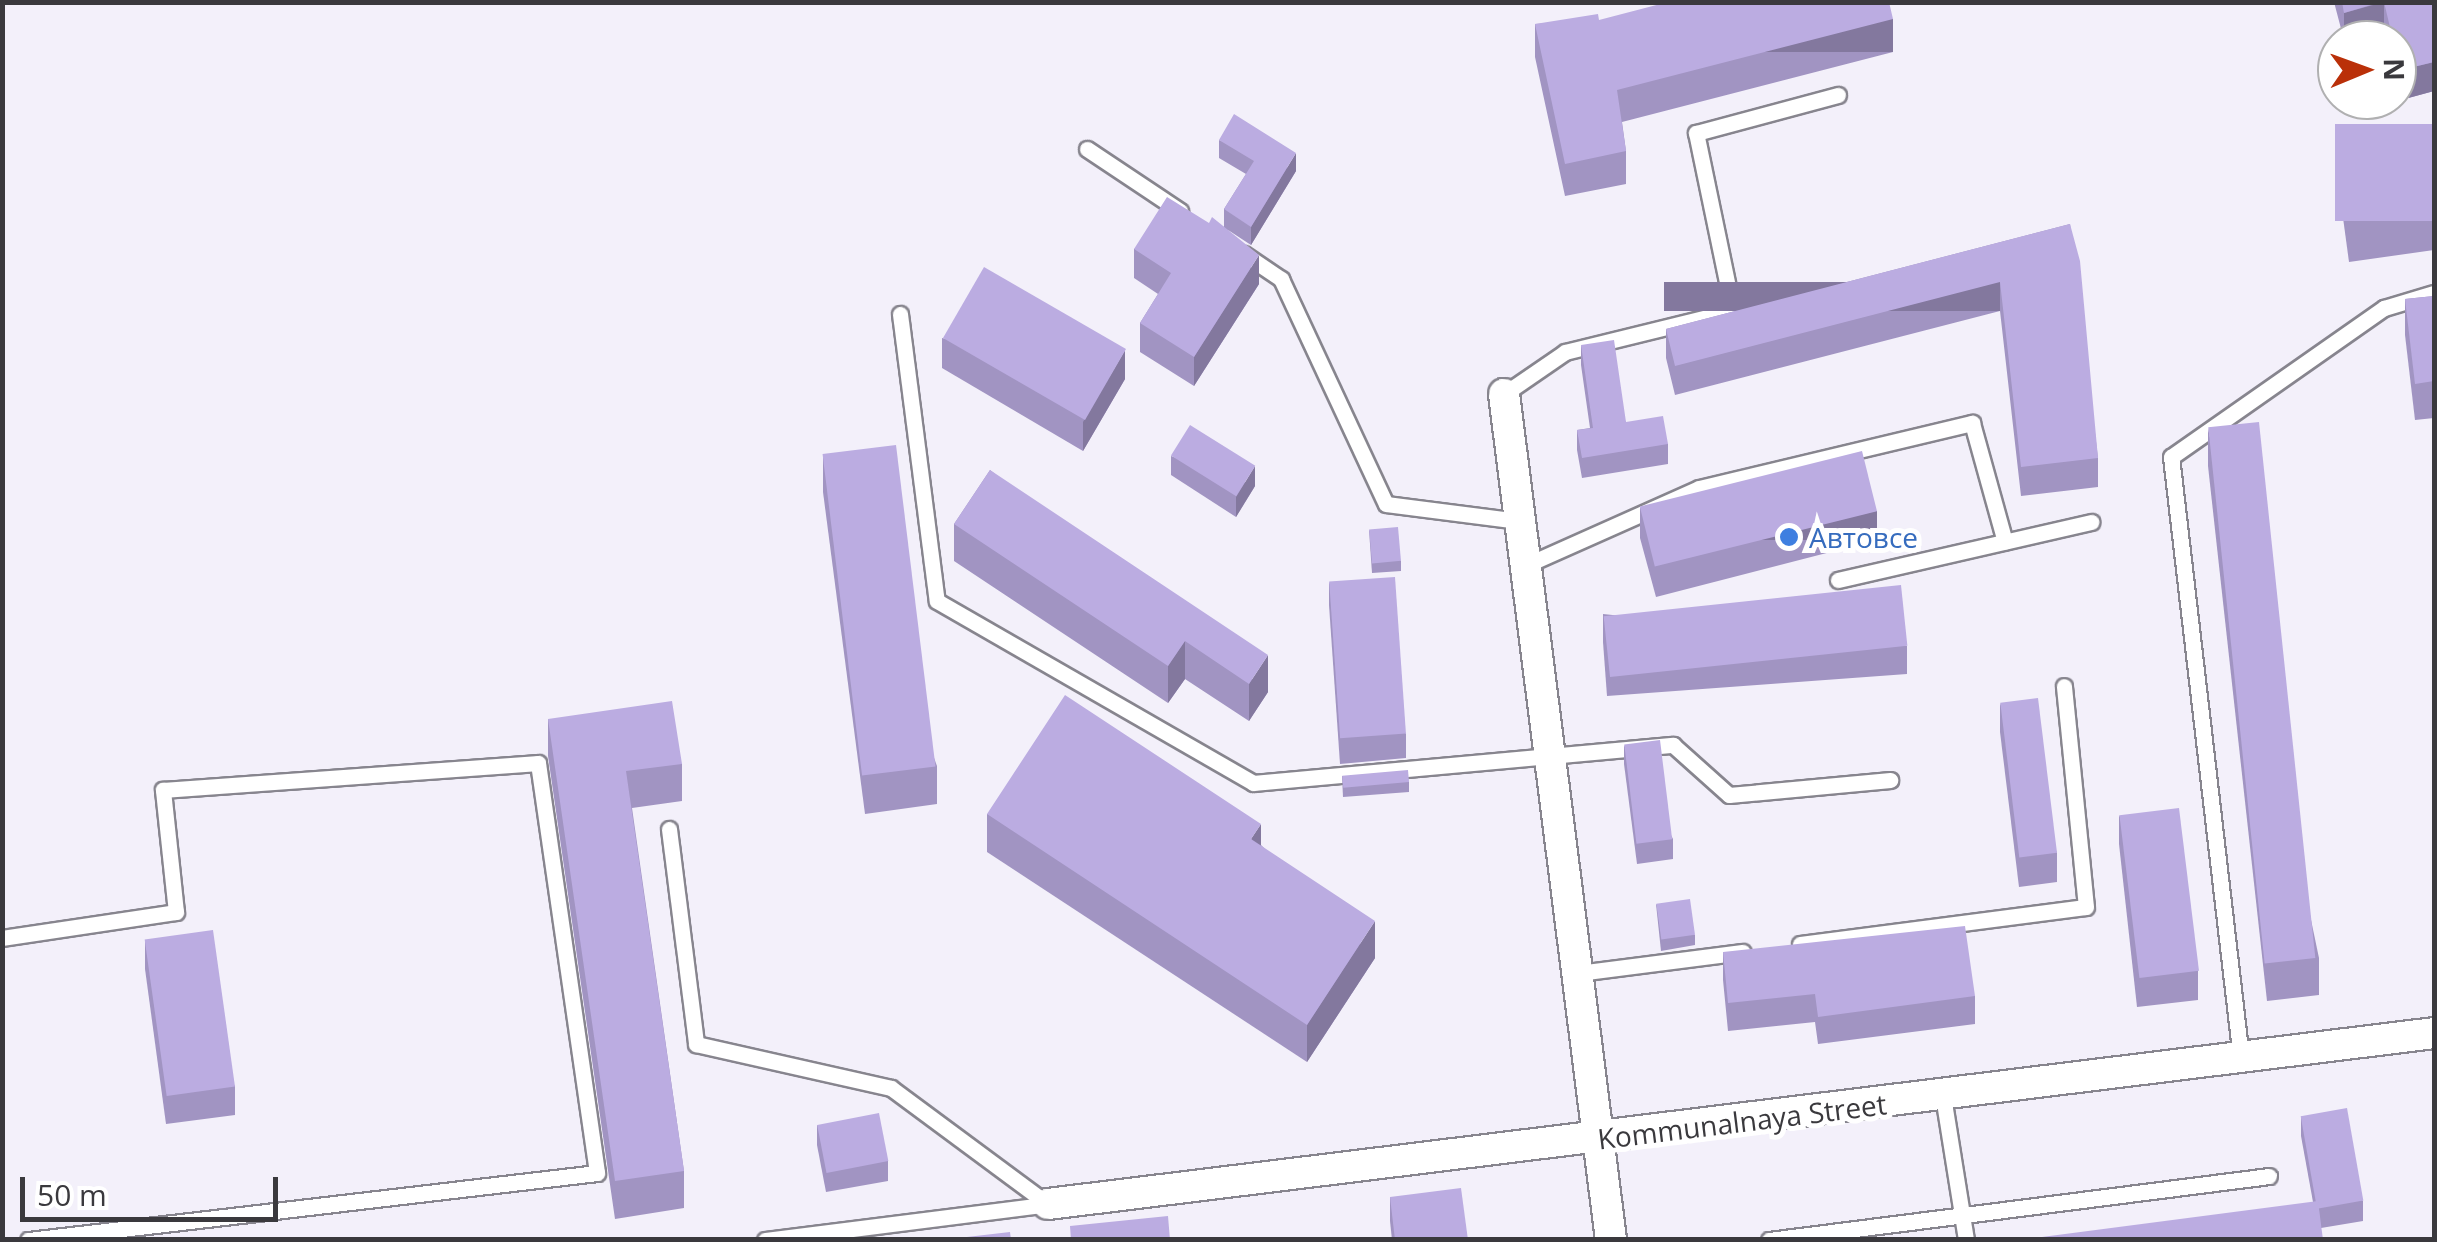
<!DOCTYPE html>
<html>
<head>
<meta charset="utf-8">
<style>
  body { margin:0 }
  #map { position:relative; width:2437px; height:1242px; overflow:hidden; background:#f3f0fa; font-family:"Open Sans",sans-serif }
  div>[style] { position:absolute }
  .roads { filter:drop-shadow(2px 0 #87858e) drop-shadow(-2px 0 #87858e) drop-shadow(0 2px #87858e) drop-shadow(0 -2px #87858e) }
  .service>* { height:15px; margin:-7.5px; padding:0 7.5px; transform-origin:7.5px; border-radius:7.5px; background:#fff }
  .minor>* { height:30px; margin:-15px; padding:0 15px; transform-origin:15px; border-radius:15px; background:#fff }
  .wall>* { inset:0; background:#a194c2 }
  .shaded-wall>* { inset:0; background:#83789e; transform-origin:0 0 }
  .building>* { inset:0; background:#bbace1; transform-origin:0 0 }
  .dots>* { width:28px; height:28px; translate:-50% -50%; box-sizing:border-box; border:5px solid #fff; border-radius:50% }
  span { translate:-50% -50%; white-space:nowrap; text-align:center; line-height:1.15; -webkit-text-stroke:10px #fff; paint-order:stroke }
  .shop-label { font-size:28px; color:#366cbe }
  .left { translate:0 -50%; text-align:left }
  .street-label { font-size:28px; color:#3a393d }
  .frame { position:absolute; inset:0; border:5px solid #3a393d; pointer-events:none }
  .north { position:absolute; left:2317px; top:20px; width:100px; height:100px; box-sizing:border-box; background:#fff; border:2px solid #b0b0b1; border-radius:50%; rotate:89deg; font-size:28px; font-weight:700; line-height:40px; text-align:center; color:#3a393d }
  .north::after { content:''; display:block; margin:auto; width:35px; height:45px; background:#ba3009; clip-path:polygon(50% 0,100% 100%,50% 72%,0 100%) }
  .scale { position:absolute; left:20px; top:1177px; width:258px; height:45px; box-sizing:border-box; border:5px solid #3a393d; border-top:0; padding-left:12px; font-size:30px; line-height:35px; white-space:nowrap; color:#3a393d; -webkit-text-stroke:8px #fff; paint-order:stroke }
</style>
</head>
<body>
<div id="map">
  <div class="roads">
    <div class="service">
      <i style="left:1087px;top:149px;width:112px;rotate:33.7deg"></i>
      <i style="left:1244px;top:254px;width:45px;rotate:34deg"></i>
      <i style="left:1281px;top:279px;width:248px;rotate:65deg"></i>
      <i style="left:1386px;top:504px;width:134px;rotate:7.3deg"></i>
      <i style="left:1733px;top:311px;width:182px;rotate:-101.7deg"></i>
      <i style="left:1696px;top:133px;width:147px;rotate:-15deg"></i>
      <i style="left:900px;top:314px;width:289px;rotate:82.7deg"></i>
      <i style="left:937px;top:601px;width:365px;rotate:29.9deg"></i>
      <i style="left:1253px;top:783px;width:422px;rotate:-5.2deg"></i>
      <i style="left:1673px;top:745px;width:75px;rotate:41.8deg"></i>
      <i style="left:1729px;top:795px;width:162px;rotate:-5.3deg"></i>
      <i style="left:1504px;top:394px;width:74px;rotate:-34.5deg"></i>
      <i style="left:1565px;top:352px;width:222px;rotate:-13.8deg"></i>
      <i style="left:1524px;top:566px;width:192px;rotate:-24deg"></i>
      <i style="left:1699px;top:488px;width:281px;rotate:-13.4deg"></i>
      <i style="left:1972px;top:423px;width:123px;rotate:74.5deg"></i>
      <i style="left:1838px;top:580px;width:260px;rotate:-12.9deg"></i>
      <i style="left:669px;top:829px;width:217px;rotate:82.8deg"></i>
      <i style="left:696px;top:1044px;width:200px;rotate:12.7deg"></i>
      <i style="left:891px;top:1088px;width:195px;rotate:36.5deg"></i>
      <i style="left:2px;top:938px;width:176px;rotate:-8.5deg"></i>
      <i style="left:176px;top:912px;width:123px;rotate:-96.1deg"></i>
      <i style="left:163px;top:790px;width:376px;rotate:-4.1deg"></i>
      <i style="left:538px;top:763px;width:414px;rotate:81.8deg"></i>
      <i style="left:597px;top:1173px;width:573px;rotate:173.28deg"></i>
      <i style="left:1800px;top:944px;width:288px;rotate:-7.4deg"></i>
      <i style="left:2086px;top:907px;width:222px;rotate:-95.7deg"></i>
      <i style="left:1578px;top:973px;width:166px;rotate:-7.3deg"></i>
      <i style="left:2241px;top:1058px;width:605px;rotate:-96.64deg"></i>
      <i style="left:2171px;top:457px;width:260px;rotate:-35deg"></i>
      <i style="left:2384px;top:308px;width:52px;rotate:-16.7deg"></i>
      <i style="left:1943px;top:1096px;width:146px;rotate:80.9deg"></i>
      <i style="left:765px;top:1240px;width:285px;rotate:-7.2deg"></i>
      <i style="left:1769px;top:1240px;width:504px;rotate:-7.29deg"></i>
    </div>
    <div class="minor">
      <i style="left:1504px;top:394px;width:853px;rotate:82.79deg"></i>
      <i style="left:1048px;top:1204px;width:1397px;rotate:-7.03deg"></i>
    </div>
  </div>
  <div class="wall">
    <i style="clip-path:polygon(2334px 2px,2434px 2px,2434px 91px,2401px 100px,2397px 85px,2397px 40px,2386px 40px,2384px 31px,2350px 40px,2344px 40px)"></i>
    <i style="clip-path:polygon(1599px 20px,1893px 52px,1622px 122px,1626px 151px,1626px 184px,1565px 196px,1535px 57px,1535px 24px)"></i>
    <i style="clip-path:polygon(2434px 124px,2434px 250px,2349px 262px,2336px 166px,2336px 137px)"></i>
    <i style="clip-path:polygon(1219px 140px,1296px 171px,1251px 245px,1228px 230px,1259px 284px,1194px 386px,1140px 352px,1140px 323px,1158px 294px,1134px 278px,1134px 249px,1209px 223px,1224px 227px,1224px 209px,1246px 174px,1219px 158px)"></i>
    <i style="clip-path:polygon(2070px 224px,2098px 458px,2098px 487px,2021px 496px,2000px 311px,1675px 395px,1666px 358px,1666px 329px)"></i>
    <i style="clip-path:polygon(2434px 296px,2434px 418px,2415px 420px,2405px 335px,2405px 299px)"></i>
    <i style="clip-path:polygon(942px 338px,1125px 379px,1083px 451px,942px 368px)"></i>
    <i style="clip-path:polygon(1581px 345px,1626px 422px,1668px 444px,1668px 464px,1582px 478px,1577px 450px,1577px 430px,1590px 428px,1581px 365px)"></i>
    <i style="clip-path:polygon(2208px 428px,2319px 958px,2319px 995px,2267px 1001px,2208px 466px)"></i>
    <i style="clip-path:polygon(823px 455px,937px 766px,937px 804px,865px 814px,823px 492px)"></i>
    <i style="clip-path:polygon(1171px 456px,1255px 486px,1236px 517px,1171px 475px)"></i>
    <i style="clip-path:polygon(990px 470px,1268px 692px,1249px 721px,1185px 679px,1168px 703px,954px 561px,954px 524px)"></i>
    <i style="clip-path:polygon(1640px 508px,1877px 540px,1656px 597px,1640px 538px)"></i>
    <i style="clip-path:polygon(1369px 530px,1401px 561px,1401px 571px,1372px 573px)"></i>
    <i style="clip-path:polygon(1329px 582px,1406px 734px,1406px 758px,1340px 764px,1329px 605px)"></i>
    <i style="clip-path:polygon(1603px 614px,1907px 646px,1907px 674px,1607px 696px,1603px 642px)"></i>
    <i style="clip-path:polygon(2000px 703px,2057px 853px,2057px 882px,2019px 887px,2000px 732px)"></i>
    <i style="clip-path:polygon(548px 719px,682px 764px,682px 801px,632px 808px,684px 1171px,684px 1208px,615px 1219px,548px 756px)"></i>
    <i style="clip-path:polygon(1624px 745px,1673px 839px,1673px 859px,1637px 864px,1624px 764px)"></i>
    <i style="clip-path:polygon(1342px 776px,1409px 782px,1409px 792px,1343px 797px)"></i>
    <i style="clip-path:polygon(987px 814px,1261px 845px,1375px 958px,1307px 1062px,987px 852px)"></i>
    <i style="clip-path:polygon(2119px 815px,2198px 971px,2198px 1000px,2137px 1007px,2119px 844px)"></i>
    <i style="clip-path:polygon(1656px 904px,1695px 935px,1695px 945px,1661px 951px)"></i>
    <i style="clip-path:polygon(145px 940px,235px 1086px,235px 1115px,166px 1124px,145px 969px)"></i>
    <i style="clip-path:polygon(1723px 952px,1975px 996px,1975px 1024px,1818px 1044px,1815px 1022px,1728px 1031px,1723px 980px)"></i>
    <i style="clip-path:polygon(2301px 1116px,2363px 1201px,2363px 1221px,2321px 1228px,2313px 1202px,2301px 1136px)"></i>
    <i style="clip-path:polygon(817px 1125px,888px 1161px,888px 1181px,826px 1192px,817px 1145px)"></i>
    <i style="clip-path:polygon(1390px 1197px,1468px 1240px,1392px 1240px,1390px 1221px)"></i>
  </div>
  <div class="shaded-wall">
    <i style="clip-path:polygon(2384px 2px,2384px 31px,2350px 40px,2344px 40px,2344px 13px)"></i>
    <i style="left:1893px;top:19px;width:33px;height:285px;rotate:90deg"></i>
    <i style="clip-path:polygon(2434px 62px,2434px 91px,2401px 100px,2401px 70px)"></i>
    <i style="clip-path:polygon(1296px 153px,1296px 171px,1251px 245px,1251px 227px)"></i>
    <i style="clip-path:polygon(1259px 255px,1259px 284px,1194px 386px,1194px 357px)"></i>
    <i style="left:2000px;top:282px;width:29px;height:336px;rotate:90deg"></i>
    <i style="clip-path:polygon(1125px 350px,1125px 379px,1083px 451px,1083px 422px)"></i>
    <i style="clip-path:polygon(1255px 466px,1255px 486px,1236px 517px,1236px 497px)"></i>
    <i style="left:1877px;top:511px;width:29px;height:228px;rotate:90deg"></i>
    <i style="clip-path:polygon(1185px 641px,1185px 679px,1168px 703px,1168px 666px)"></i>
    <i style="clip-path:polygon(1268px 655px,1268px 692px,1249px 721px,1249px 684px)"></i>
    <i style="clip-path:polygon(1261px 824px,1261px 861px,1251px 839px)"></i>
    <i style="clip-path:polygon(1375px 921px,1375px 958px,1307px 1062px,1307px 1025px)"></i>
  </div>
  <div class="building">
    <i style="clip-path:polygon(1668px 2px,1889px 2px,1893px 19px,1617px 90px,1626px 151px,1565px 164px,1535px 24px,1598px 14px,1599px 20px)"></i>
    <i style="clip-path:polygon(2342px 2px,2381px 2px,2344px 13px)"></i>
    <i style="clip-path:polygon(2384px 2px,2434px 2px,2434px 62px,2401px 70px,2397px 56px,2397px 40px,2393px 40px)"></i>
    <i style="clip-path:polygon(1234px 114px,1296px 153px,1251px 227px,1224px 209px,1254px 161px,1219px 140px)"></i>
    <i style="left:2434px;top:124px;width:97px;height:99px;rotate:90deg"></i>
    <i style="clip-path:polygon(1167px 197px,1209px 223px,1212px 217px,1259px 255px,1194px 357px,1140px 323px,1171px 273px,1134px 249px)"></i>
    <i style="clip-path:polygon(2070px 224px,2080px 261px,2098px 458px,2021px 467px,2000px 282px,1675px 366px,1666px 329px)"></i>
    <i style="left:984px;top:267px;width:164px;height:82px;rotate:30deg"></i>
    <i style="clip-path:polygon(2434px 296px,2434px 381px,2415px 384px,2405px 299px)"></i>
    <i style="clip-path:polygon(1614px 340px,1626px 422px,1663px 416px,1668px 444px,1582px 458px,1577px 430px,1593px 428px,1581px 345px)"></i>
    <i style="left:2259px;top:422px;width:539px;height:51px;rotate:84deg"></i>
    <i style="left:1190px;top:425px;width:77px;height:36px;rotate:32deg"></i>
    <i style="left:896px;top:445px;width:324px;height:74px;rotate:83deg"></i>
    <i style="left:1862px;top:451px;width:62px;height:229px;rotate:76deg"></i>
    <i style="clip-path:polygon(990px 470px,1268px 655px,1249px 684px,1185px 641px,1168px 666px,954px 524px)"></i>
    <i style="left:1398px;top:527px;width:34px;height:29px;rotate:85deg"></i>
    <i style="left:1395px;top:577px;width:157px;height:66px;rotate:86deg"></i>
    <i style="left:1901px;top:585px;width:61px;height:299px;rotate:84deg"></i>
    <i style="clip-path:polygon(1065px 695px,1261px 824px,1251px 839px,1375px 921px,1307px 1025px,987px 814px)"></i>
    <i style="left:2038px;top:698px;width:156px;height:38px;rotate:83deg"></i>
    <i style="clip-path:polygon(672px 701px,682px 764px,626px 771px,684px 1171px,615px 1181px,548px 719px)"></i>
    <i style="left:1660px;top:740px;width:100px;height:36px;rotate:83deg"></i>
    <i style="left:1408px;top:770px;width:12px;height:66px;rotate:85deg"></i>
    <i style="left:2179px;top:808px;width:164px;height:60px;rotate:83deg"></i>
    <i style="left:1690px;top:899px;width:36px;height:34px;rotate:82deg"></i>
    <i style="clip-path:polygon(1965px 926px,1975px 996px,1818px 1017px,1815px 994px,1728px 1003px,1723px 952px)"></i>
    <i style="left:213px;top:930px;width:158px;height:69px;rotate:82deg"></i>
    <i style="left:2347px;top:1108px;width:94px;height:47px;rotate:80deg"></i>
    <i style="left:879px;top:1113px;width:49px;height:63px;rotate:79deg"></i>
    <i style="clip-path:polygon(1461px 1188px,1468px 1240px,1395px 1240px,1390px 1197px)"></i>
    <i style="clip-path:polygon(2318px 1201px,2323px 1240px,2019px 1240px)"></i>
    <i style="clip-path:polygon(1168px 1216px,1170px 1240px,1071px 1240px,1070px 1226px)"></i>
    <i style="clip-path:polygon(1010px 1232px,1011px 1240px,941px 1240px)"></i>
  </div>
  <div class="dots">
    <i style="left:1789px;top:537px;background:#3f7fe0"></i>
  </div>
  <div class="shop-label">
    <span class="left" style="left:1809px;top:537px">Автовсе</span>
  </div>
  <div class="street-label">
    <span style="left:1742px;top:1121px;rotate:-7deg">Kommunalnaya Street</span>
  </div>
  <div class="frame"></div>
  <div class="north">N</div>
  <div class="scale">50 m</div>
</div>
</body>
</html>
